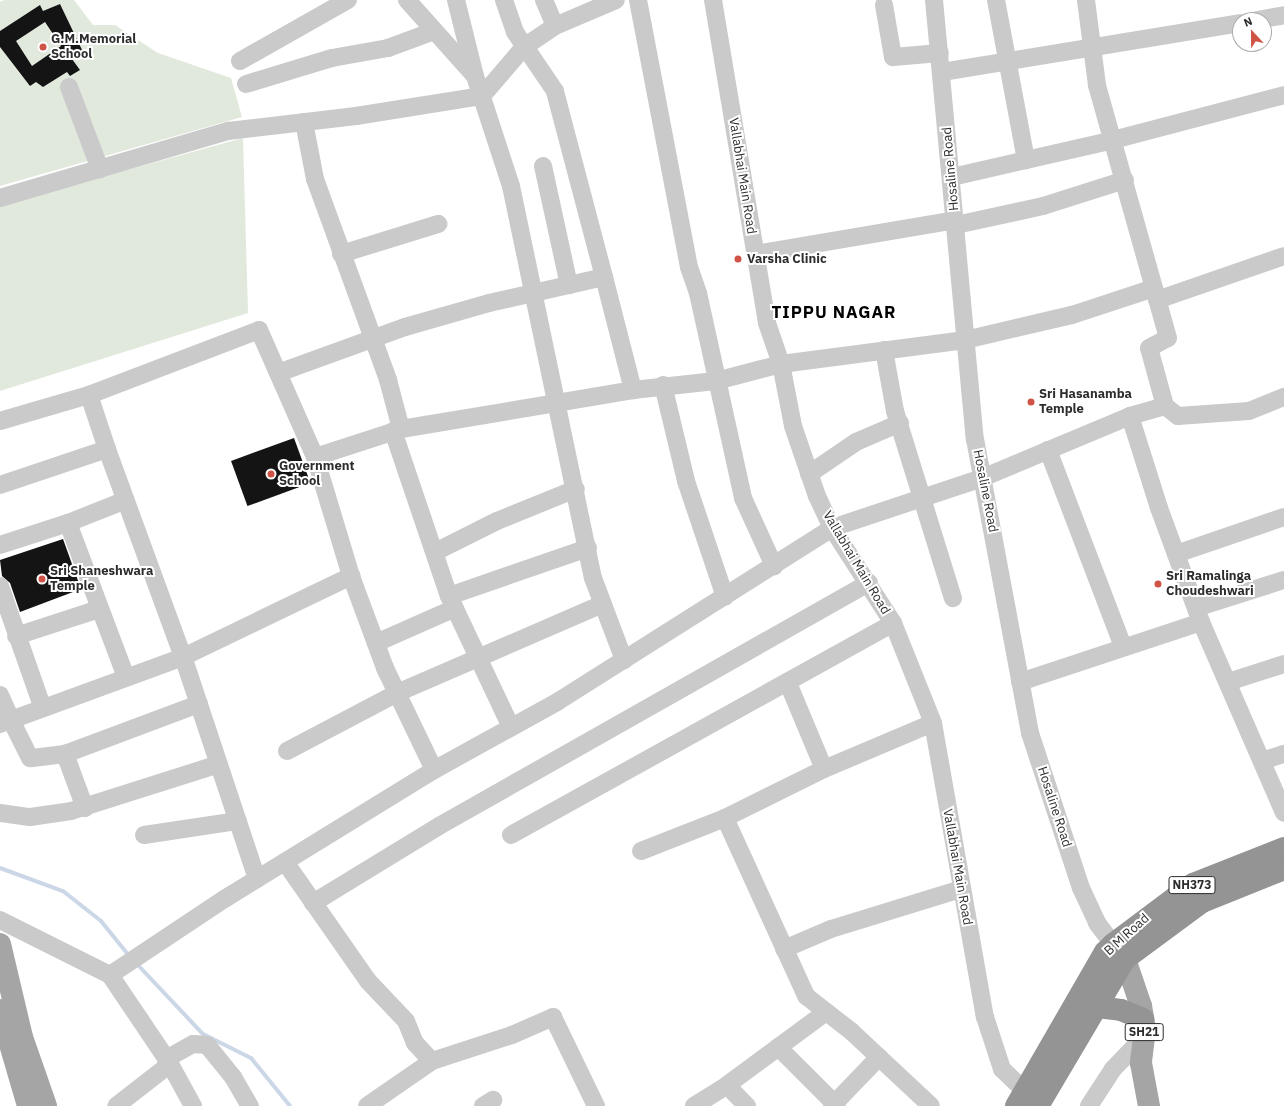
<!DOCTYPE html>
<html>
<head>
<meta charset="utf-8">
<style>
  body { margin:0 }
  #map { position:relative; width:1284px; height:1106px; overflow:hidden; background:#fff; font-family:"IBM Plex Sans",sans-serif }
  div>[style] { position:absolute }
  .green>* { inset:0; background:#e1e9dd }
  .stream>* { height:4px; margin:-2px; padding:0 2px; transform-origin:2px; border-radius:2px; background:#cbd7e7 }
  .building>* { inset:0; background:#141414; transform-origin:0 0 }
  .minor>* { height:18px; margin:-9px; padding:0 9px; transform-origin:9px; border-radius:9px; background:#cacaca }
  .major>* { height:22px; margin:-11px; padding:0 11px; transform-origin:11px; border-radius:11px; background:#a5a5a5 }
  .highway>* { height:22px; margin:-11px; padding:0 11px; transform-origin:11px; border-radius:11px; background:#949494 }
  .dots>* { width:11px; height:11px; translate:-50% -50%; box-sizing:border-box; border:2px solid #fff; border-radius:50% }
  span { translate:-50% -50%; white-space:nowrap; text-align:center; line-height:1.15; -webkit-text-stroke:4px #fff; paint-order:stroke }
  .shield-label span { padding:1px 3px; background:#fff; border:1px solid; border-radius:3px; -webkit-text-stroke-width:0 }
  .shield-label { font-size:12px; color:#2d2d2d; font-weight:700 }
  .poi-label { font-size:13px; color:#2d2d2d; font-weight:700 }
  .left { translate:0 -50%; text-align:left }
  .street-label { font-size:13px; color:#2d2d2d }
  .district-label { font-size:17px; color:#000; font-weight:700; letter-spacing:1px }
  .north { position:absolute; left:1232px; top:12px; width:40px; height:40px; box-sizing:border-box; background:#fff; border:1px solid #ababab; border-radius:50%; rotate:338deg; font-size:11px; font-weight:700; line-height:16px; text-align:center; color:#2d2d2d }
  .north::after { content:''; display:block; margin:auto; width:14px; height:18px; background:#cf5445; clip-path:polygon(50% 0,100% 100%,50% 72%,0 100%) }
</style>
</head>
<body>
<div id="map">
  <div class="green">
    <i style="clip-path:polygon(4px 0,74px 0,93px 25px,115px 25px,158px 53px,231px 78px,242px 117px,0 186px,0 2px)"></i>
    <i style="clip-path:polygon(243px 138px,248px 313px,0 391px,0 205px)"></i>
  </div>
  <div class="stream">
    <i style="left:0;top:868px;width:67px;rotate:20.1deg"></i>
    <i style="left:63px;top:891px;width:48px;rotate:38.3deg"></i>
    <i style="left:101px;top:921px;width:46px;rotate:51.1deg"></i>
    <i style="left:136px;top:963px;width:98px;rotate:46.7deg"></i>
    <i style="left:203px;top:1034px;width:54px;rotate:26.6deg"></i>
    <i style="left:251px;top:1058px;width:62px;rotate:50.9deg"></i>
  </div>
  <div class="building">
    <i style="clip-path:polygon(evenodd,60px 4px,83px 52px,72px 59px,80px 70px,70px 76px,67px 72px,43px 87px,36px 82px,30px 86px,0 47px,0 31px,40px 5px,43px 11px,60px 4px,45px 22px,61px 46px,32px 66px,16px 41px,45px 22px)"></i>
    <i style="left:294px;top:438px;width:48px;height:67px;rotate:70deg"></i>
    <i style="clip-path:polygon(63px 539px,81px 589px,20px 612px,10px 583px,2px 576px,0 560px)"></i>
  </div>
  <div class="minor">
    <i style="left:407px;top:0;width:101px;rotate:48.2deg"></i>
    <i style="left:456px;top:0;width:78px;rotate:76deg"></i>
    <i style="left:475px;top:76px;width:116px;rotate:71.9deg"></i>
    <i style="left:511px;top:186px;width:400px;rotate:78.2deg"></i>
    <i style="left:593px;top:578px;width:88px;rotate:69.3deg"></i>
    <i style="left:544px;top:0;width:28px;rotate:67deg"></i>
    <i style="left:638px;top:0;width:272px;rotate:79.2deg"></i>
    <i style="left:689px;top:267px;width:28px;rotate:71deg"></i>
    <i style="left:698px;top:293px;width:210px;rotate:77.6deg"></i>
    <i style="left:743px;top:498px;width:75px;rotate:65.5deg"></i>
    <i style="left:713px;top:0;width:327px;rotate:80.5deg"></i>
    <i style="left:767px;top:323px;width:43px;rotate:71.1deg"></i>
    <i style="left:781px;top:364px;width:63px;rotate:79deg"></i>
    <i style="left:793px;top:426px;width:74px;rotate:71.1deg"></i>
    <i style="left:817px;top:496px;width:35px;rotate:65deg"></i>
    <i style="left:832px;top:528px;width:113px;rotate:57.3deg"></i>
    <i style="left:893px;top:623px;width:108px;rotate:68.2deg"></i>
    <i style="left:933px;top:723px;width:299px;rotate:80deg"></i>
    <i style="left:985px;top:1017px;width:55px;rotate:71.9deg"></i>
    <i style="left:1002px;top:1069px;width:32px;rotate:44deg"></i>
    <i style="left:934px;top:0;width:441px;rotate:84.7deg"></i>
    <i style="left:975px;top:439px;width:299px;rotate:79.4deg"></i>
    <i style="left:1030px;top:733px;width:163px;rotate:71.8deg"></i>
    <i style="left:1081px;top:888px;width:38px;rotate:65deg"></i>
    <i style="left:1097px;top:923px;width:26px;rotate:53deg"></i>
    <i style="left:996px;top:0;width:163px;rotate:79.4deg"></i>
    <i style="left:884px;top:5px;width:53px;rotate:80.2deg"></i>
    <i style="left:893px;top:57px;width:47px;rotate:-4.9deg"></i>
    <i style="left:1257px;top:20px;width:27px;rotate:-10deg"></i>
    <i style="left:240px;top:61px;width:124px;rotate:-29.5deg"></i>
    <i style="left:942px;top:72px;width:302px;rotate:-9.3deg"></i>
    <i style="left:246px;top:84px;width:90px;rotate:-16.8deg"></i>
    <i style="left:332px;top:58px;width:57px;rotate:-10.1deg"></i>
    <i style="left:388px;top:48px;width:49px;rotate:-20.3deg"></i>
    <i style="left:69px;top:87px;width:88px;rotate:69.3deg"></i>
    <i style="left:304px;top:122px;width:58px;rotate:79.1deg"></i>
    <i style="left:315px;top:179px;width:214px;rotate:70deg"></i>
    <i style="left:388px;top:380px;width:51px;rotate:75.1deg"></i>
    <i style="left:543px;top:166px;width:122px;rotate:77.7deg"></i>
    <i style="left:952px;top:177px;width:165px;rotate:-12.9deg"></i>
    <i style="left:1113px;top:140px;width:177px;rotate:-14.7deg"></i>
    <i style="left:0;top:198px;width:238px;rotate:-16.4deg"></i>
    <i style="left:228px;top:131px;width:129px;rotate:-6.7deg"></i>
    <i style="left:356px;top:116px;width:128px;rotate:-9deg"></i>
    <i style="left:482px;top:96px;width:65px;rotate:-49.4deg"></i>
    <i style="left:524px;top:47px;width:37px;rotate:-34deg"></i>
    <i style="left:555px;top:26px;width:66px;rotate:-23.1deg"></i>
    <i style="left:956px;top:225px;width:89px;rotate:-12.3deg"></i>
    <i style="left:1043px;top:206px;width:86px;rotate:-17.6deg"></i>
    <i style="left:341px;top:254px;width:102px;rotate:-17.2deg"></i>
    <i style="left:755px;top:254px;width:203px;rotate:-9.6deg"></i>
    <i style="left:604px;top:277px;width:117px;rotate:75.6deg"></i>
    <i style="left:1157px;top:300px;width:134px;rotate:-19.1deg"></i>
    <i style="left:884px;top:350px;width:62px;rotate:79.8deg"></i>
    <i style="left:895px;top:411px;width:196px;rotate:72.8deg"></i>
    <i style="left:278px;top:373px;width:135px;rotate:-19.9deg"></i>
    <i style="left:405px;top:327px;width:87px;rotate:-15.9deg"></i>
    <i style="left:489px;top:303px;width:118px;rotate:-12.7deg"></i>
    <i style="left:604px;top:277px;width:192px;rotate:-104.8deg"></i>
    <i style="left:555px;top:91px;width:71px;rotate:-124.1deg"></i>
    <i style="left:515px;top:32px;width:34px;rotate:-109deg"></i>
    <i style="left:663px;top:385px;width:99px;rotate:76.5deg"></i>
    <i style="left:686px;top:481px;width:122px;rotate:71.4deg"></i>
    <i style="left:1165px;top:406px;width:16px;rotate:38deg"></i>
    <i style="left:1178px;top:416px;width:71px;rotate:-4deg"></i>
    <i style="left:1249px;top:411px;width:38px;rotate:-22deg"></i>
    <i style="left:1130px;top:416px;width:96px;rotate:72.5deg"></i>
    <i style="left:1159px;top:508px;width:121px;rotate:69.8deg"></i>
    <i style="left:1201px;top:622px;width:208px;rotate:66.5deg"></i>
    <i style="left:0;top:421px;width:93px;rotate:-16.3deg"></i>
    <i style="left:89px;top:395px;width:182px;rotate:-20.9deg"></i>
    <i style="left:259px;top:330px;width:139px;rotate:66.2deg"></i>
    <i style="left:315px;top:457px;width:90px;rotate:-18deg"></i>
    <i style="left:401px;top:429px;width:235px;rotate:-9.5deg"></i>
    <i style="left:633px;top:390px;width:83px;rotate:-6.2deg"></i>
    <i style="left:716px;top:381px;width:67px;rotate:-14.7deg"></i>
    <i style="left:781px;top:364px;width:186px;rotate:-7.4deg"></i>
    <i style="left:965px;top:340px;width:110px;rotate:-13.2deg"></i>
    <i style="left:1072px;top:315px;width:86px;rotate:-18.2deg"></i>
    <i style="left:393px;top:431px;width:174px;rotate:71.3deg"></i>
    <i style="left:449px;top:596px;width:145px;rotate:64.7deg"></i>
    <i style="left:1048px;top:450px;width:210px;rotate:69.1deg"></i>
    <i style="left:809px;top:474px;width:57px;rotate:-34.2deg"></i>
    <i style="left:856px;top:442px;width:48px;rotate:-23.4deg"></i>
    <i style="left:0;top:485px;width:113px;rotate:-18.6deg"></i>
    <i style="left:107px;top:449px;width:57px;rotate:-108.4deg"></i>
    <i style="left:68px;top:523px;width:62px;rotate:-21.6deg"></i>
    <i style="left:0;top:545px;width:71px;rotate:-17.9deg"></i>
    <i style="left:68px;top:523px;width:165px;rotate:69.4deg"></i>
    <i style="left:435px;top:552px;width:69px;rotate:-26.6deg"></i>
    <i style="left:497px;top:521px;width:85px;rotate:-22.1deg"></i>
    <i style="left:1176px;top:554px;width:114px;rotate:-18.9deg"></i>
    <i style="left:351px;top:576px;width:98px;rotate:69.7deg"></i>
    <i style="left:385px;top:668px;width:113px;rotate:64.3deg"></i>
    <i style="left:434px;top:770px;width:141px;rotate:-28.9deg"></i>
    <i style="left:557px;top:702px;width:325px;rotate:-32.3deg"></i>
    <i style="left:832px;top:528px;width:158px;rotate:-18.4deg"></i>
    <i style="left:982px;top:478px;width:160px;rotate:-22.7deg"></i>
    <i style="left:1130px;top:416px;width:36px;rotate:-16deg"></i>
    <i style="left:1165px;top:406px;width:60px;rotate:-105.4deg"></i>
    <i style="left:1149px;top:348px;width:21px;rotate:-28deg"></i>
    <i style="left:1168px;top:338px;width:263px;rotate:-105.7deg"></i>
    <i style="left:1097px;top:85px;width:86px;rotate:-97.4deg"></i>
    <i style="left:0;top:586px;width:127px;rotate:70.7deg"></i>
    <i style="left:449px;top:596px;width:147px;rotate:-19.1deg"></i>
    <i style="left:1196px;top:608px;width:92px;rotate:-17.7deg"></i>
    <i style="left:16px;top:636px;width:87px;rotate:-18deg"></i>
    <i style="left:376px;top:643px;width:86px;rotate:-23.9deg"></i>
    <i style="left:1020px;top:682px;width:191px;rotate:-18.3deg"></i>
    <i style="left:1228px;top:682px;width:59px;rotate:-17.8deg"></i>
    <i style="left:788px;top:683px;width:93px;rotate:67.3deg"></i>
    <i style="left:824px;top:769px;width:110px;rotate:153.7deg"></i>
    <i style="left:725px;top:818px;width:196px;rotate:65.5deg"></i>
    <i style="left:806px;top:996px;width:58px;rotate:38deg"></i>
    <i style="left:852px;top:1032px;width:108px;rotate:43.1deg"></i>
    <i style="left:0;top:695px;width:27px;rotate:66deg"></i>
    <i style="left:11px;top:720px;width:12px;rotate:160deg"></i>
    <i style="left:287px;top:751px;width:124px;rotate:-27.8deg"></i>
    <i style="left:397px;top:693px;width:224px;rotate:-23.4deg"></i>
    <i style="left:65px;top:754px;width:35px;rotate:173deg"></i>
    <i style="left:30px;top:758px;width:42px;rotate:-116.6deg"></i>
    <i style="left:11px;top:720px;width:183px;rotate:-20.1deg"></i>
    <i style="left:183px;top:657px;width:221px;rotate:-110.1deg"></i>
    <i style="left:1262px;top:761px;width:23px;rotate:-18deg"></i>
    <i style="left:824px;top:769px;width:118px;rotate:-22.9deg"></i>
    <i style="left:85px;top:808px;width:58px;rotate:-110.3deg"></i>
    <i style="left:65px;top:754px;width:143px;rotate:-20.5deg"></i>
    <i style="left:0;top:813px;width:30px;rotate:8deg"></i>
    <i style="left:30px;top:817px;width:41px;rotate:-8.3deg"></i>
    <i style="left:71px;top:811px;width:155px;rotate:-17.6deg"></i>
    <i style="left:144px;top:835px;width:95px;rotate:-8.5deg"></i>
    <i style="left:511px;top:835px;width:437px;rotate:-29deg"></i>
    <i style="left:641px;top:851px;width:90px;rotate:-21.4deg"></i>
    <i style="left:285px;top:862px;width:145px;rotate:55.1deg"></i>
    <i style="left:368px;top:981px;width:55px;rotate:46.5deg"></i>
    <i style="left:406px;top:1021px;width:24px;rotate:68deg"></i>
    <i style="left:415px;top:1043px;width:25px;rotate:47deg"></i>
    <i style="left:432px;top:1061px;width:84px;rotate:-18deg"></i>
    <i style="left:512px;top:1035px;width:45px;rotate:-23.7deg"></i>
    <i style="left:553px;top:1017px;width:99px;rotate:64.2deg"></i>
    <i style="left:257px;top:879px;width:234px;rotate:-108.4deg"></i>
    <i style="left:183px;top:657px;width:187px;rotate:-25.7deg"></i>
    <i style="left:351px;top:576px;width:124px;rotate:-106.8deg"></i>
    <i style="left:313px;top:903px;width:148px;rotate:-31.4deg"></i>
    <i style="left:439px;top:826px;width:494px;rotate:-29.5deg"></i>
    <i style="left:0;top:920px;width:123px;rotate:26.6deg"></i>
    <i style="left:110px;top:975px;width:139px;rotate:-33.6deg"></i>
    <i style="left:226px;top:898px;width:244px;rotate:-31.6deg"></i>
    <i style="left:784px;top:949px;width:51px;rotate:-23.1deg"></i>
    <i style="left:831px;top:929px;width:136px;rotate:-17.1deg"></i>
    <i style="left:110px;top:975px;width:107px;rotate:56deg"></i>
    <i style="left:170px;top:1064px;width:68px;rotate:142.1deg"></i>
    <i style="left:778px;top:1047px;width:83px;rotate:45deg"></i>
    <i style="left:166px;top:1059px;width:31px;rotate:-29deg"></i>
    <i style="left:193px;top:1044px;width:14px;rotate:4deg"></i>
    <i style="left:207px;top:1045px;width:41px;rotate:50.9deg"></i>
    <i style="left:233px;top:1077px;width:34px;rotate:60deg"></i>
    <i style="left:170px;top:1064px;width:48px;rotate:61.3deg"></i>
    <i style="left:367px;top:1106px;width:79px;rotate:-34.7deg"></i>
    <i style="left:483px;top:1106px;width:12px;rotate:-31deg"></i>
    <i style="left:694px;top:1106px;width:39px;rotate:-32deg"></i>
    <i style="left:747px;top:1106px;width:29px;rotate:-134deg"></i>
    <i style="left:727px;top:1085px;width:123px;rotate:-36.4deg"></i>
    <i style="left:832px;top:1106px;width:68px;rotate:-46.2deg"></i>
    <i style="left:1089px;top:1106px;width:44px;rotate:-57deg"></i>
    <i style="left:1113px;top:1069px;width:43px;rotate:-45.9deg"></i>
  </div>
  <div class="major">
    <i style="left:0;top:944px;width:96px;rotate:76.7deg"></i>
    <i style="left:22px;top:1037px;width:73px;rotate:70.8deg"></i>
    <i style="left:1115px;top:947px;width:16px;rotate:50deg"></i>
    <i style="left:1125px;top:959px;width:50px;rotate:71.2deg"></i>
    <i style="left:1141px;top:1006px;width:23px;rotate:80deg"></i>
    <i style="left:1145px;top:1029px;width:34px;rotate:97deg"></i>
    <i style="left:1141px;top:1063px;width:44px;rotate:79.5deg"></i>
    <i style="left:0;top:1010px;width:100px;rotate:73.7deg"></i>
  </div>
  <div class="highway">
    <i style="left:1097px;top:1007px;width:24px;rotate:7deg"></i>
    <i style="left:1121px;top:1010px;width:24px;rotate:22deg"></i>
    <i style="left:1016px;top:1106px;width:178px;rotate:-60deg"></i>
    <i style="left:1105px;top:952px;width:11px;rotate:-45deg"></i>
    <i style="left:1113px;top:944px;width:100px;rotate:-36.9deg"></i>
    <i style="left:1193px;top:884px;width:98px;rotate:-21.6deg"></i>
    <i style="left:1038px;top:1106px;width:171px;rotate:-59.4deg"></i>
    <i style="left:1125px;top:959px;width:96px;rotate:-36.5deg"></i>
    <i style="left:1202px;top:902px;width:88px;rotate:-21.9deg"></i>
  </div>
  <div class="dots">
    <i style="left:43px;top:47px;background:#cf5445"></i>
    <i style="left:738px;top:259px;background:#cf5445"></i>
    <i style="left:1031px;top:402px;background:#cf5445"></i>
    <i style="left:271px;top:474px;background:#cf5445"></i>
    <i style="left:42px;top:579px;background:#cf5445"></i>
    <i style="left:1158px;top:584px;background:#cf5445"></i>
  </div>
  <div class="shield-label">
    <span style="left:1192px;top:885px">NH373</span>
    <span style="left:1144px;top:1032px">SH21</span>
  </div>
  <div class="poi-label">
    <span class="left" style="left:51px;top:47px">G.M.Memorial<br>School</span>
    <span class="left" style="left:747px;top:259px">Varsha Clinic</span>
    <span class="left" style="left:1039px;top:402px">Sri Hasanamba<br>Temple</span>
    <span class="left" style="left:279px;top:474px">Government<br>School</span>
    <span class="left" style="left:50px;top:579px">Sri Shaneshwara<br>Temple</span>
    <span class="left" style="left:1166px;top:584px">Sri Ramalinga<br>Choudeshwari</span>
  </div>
  <div class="street-label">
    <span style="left:951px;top:169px;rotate:-95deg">Hosaline Road</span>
    <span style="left:742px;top:176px;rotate:81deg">Vallabhai Main Road</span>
    <span style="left:985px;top:491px;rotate:79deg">Hosaline Road</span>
    <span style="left:856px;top:563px;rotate:59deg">Vallabhai Main Road</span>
    <span style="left:1054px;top:807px;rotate:72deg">Hosaline Road</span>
    <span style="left:957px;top:867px;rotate:80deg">Vallabhai Main Road</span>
    <span style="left:1127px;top:935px;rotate:-42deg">B M Road</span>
  </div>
  <div class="district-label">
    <span style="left:834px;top:313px">TIPPU NAGAR</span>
  </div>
  <div class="north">N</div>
</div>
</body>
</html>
